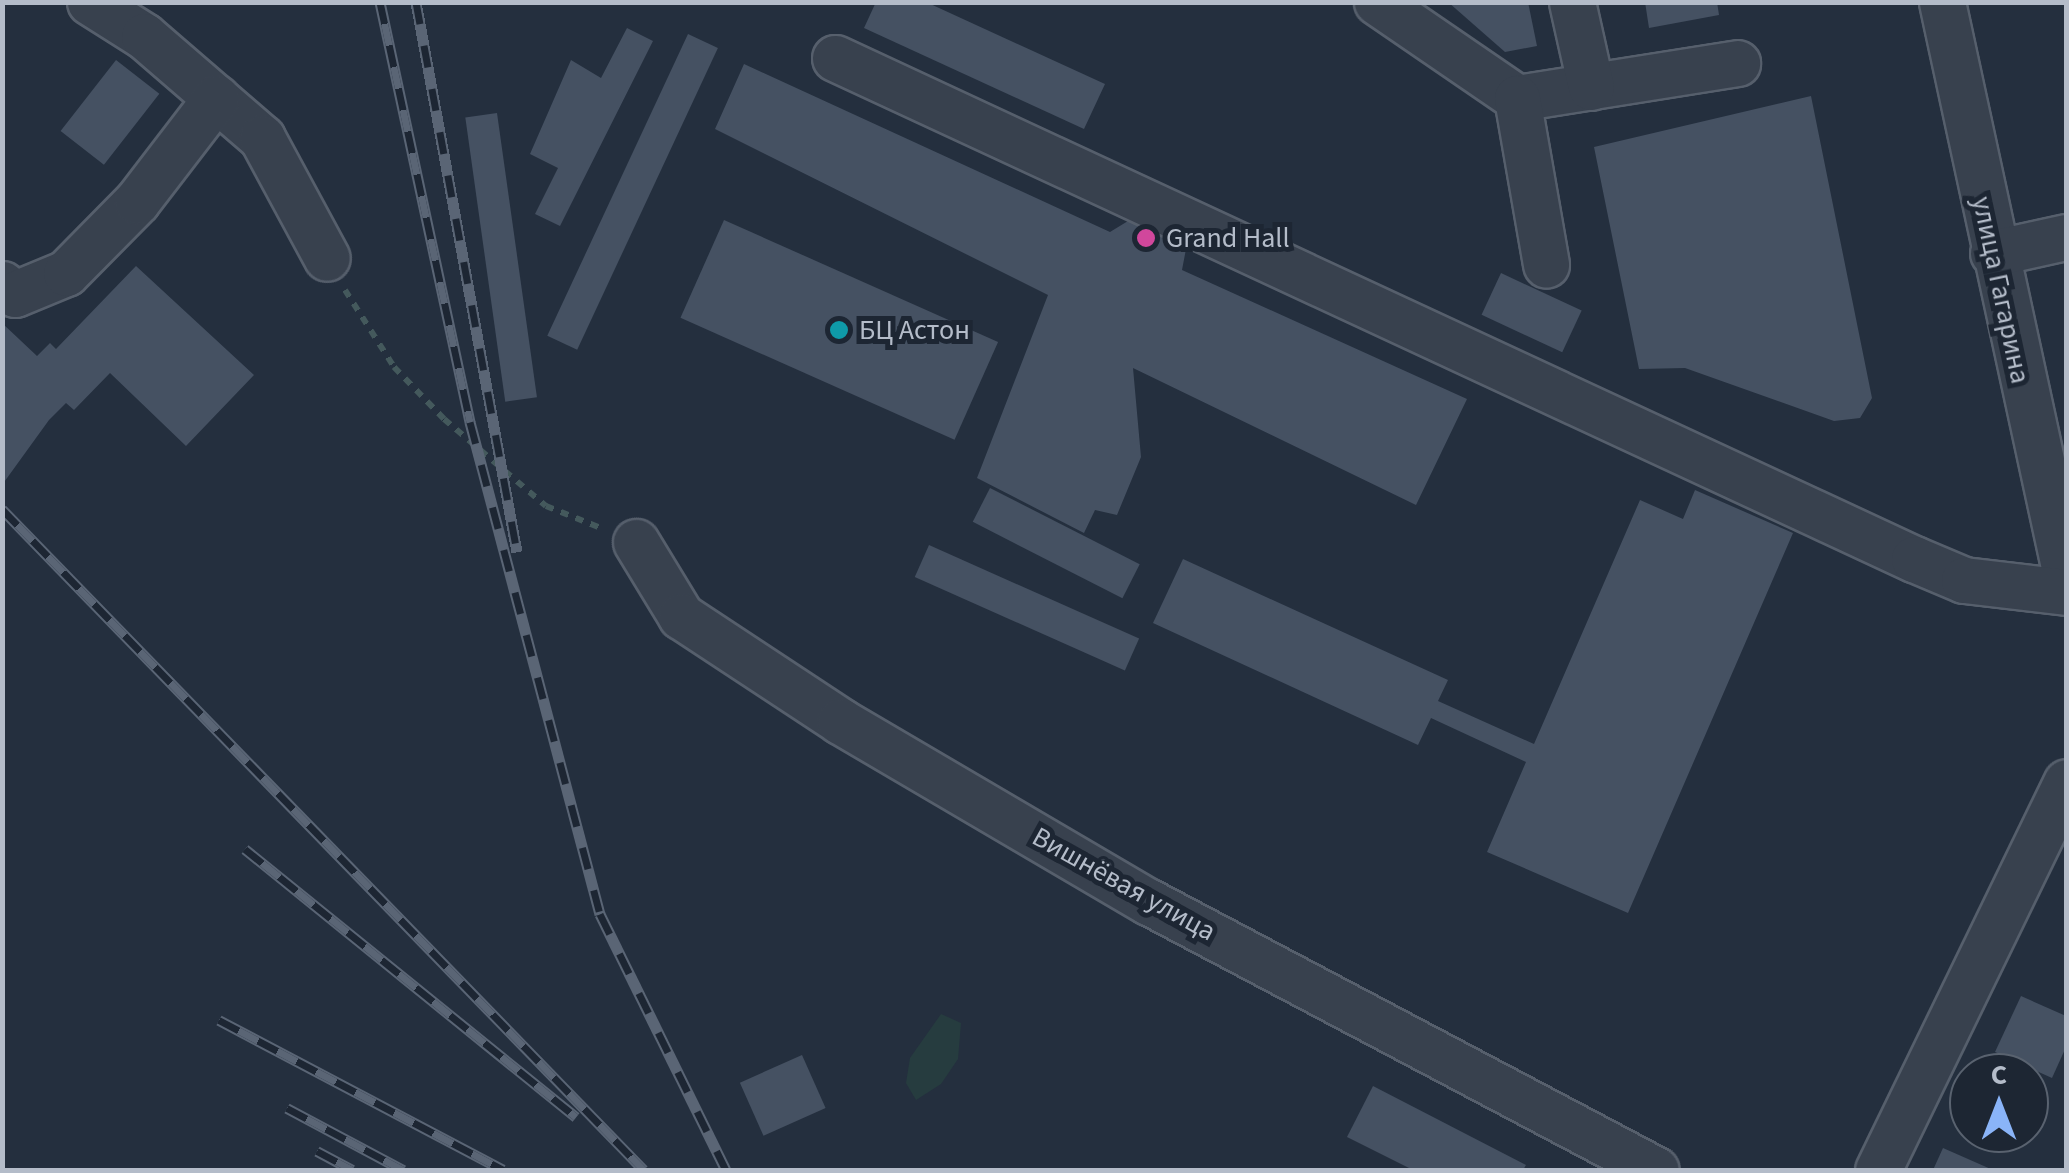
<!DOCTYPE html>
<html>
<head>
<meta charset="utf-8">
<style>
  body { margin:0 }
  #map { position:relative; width:2069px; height:1173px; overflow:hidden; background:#242f3e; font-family:"Source Sans 3",sans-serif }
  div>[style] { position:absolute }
  .green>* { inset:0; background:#263c3f }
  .building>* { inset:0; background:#455162; transform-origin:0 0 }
  .path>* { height:6px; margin-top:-3px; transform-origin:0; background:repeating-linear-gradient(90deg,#44595c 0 8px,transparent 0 16px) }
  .roads { filter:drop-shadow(2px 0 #565f6c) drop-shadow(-2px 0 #565f6c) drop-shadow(0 2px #565f6c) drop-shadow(0 -2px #565f6c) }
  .minor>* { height:45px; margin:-22.5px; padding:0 22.5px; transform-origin:22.5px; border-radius:22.5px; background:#38414e }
  .rail>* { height:11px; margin-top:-5.5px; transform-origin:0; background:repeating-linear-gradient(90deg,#1d2633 0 22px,#5a6575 0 44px); box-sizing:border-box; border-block:2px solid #5a6575 }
  .dots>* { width:28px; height:28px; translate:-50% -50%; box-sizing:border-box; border:5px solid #1d2633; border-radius:50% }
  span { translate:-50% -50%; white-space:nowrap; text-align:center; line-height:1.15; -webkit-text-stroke:10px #1d2633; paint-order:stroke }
  .poi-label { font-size:28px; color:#b4bcc9 }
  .left { translate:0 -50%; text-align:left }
  .street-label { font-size:28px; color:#b4bcc9 }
  .frame { position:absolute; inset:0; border:5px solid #b4bcc9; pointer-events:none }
  .north { position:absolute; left:1949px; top:1053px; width:100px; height:100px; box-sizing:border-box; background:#1d2633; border:2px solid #59626f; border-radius:50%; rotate:0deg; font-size:28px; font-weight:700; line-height:40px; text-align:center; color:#b4bcc9 }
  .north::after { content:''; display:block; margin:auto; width:35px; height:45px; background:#8ab4f8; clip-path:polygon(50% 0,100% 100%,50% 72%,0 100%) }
</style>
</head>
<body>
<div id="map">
  <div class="green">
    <i style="clip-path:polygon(941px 1014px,961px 1023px,958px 1059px,941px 1084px,916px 1100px,906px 1083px,910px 1058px)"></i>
  </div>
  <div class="building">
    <i style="clip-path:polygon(876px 2px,926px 2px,1105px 84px,1084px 129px,864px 28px)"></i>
    <i style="clip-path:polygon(1448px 2px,1528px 2px,1537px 46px,1505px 52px)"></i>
    <i style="clip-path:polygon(1645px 2px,1717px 2px,1719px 15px,1649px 28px)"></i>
    <i style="clip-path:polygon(627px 28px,653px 41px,560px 226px,535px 214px,558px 168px,530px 154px,571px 60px,601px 78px)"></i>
    <i style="left:688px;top:34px;width:33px;height:333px;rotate:25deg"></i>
    <i style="left:116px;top:60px;width:55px;height:90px;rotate:38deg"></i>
    <i style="clip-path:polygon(744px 64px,1110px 232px,1146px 210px,1175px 221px,1186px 249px,1182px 270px,1467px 399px,1416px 505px,1133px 368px,1141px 457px,1117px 515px,1095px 510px,1084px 533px,977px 478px,1048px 295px,715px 129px)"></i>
    <i style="clip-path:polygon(1811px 96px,1872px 398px,1860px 418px,1834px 421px,1685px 368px,1639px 369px,1594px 147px)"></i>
    <i style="left:497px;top:113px;width:287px;height:32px;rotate:82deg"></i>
    <i style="left:724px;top:220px;width:300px;height:107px;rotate:24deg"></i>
    <i style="clip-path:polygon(136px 266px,254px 375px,186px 446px,110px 373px,74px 410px,66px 403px,49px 420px,2px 485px,2px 323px,37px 356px,50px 343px,56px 349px)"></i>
    <i style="left:1501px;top:273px;width:89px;height:46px;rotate:25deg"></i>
    <i style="left:990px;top:488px;width:168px;height:38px;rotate:27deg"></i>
    <i style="clip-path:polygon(1695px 490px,1793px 533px,1628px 913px,1487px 852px,1526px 762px,1431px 718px,1418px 745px,1153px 623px,1183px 559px,1448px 680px,1438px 701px,1534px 744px,1640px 500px,1683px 519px)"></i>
    <i style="left:929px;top:545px;width:230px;height:35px;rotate:24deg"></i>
    <i style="clip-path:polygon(2021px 996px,2066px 1016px,2066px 1047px,2052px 1078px,1995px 1052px)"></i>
    <i style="left:802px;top:1055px;width:58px;height:68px;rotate:66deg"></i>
    <i style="clip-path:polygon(1373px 1086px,1526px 1165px,1523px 1170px,1413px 1170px,1347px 1137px)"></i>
    <i style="clip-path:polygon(1943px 1148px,1993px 1170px,1933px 1170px)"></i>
  </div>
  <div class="path">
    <i style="left:345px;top:290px;width:91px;rotate:57.5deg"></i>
    <i style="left:394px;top:367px;width:72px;rotate:46.1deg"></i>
    <i style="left:444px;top:419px;width:134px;rotate:40.5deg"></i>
    <i style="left:546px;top:506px;width:59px;rotate:21.8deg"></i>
  </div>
  <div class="roads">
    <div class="minor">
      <i style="left:90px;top:2px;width:64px;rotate:32.2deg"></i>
      <i style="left:144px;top:36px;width:156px;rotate:40.8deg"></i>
      <i style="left:262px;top:138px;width:136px;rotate:61.6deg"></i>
      <i style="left:1377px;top:2px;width:170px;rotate:34.4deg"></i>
      <i style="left:1517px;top:98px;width:223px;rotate:-9deg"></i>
      <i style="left:1572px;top:2px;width:87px;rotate:77.4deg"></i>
      <i style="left:1942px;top:2px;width:587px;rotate:77.81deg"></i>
      <i style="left:835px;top:58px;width:1190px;rotate:24.91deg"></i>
      <i style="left:1914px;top:559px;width:54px;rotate:22.8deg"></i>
      <i style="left:1964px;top:580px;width:103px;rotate:6.7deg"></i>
      <i style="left:1517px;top:98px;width:169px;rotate:80.1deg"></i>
      <i style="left:1993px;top:253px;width:75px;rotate:-12.4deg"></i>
      <i style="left:2px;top:284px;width:16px;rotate:38deg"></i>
      <i style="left:15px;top:294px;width:55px;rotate:-22.4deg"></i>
      <i style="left:66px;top:273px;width:101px;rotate:-45.4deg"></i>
      <i style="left:137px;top:201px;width:130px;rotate:-52.5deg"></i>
      <i style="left:636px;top:542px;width:87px;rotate:58.7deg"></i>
      <i style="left:681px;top:616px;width:191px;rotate:33.4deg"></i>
      <i style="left:840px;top:721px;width:358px;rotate:30.4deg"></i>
      <i style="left:1149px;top:902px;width:573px;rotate:27.86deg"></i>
      <i style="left:1878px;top:1170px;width:431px;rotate:-64.1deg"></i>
    </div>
  </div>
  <div class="rail">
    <i style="left:380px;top:2px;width:430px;rotate:77.9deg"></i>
    <i style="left:470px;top:422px;width:509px;rotate:75.2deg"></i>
    <i style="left:600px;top:914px;width:285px;rotate:63.8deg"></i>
    <i style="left:416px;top:2px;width:559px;rotate:79.59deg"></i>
    <i style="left:2px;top:509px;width:921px;rotate:45.84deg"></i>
    <i style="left:245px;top:849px;width:426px;rotate:39deg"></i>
    <i style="left:219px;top:1020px;width:321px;rotate:27.8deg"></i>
    <i style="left:287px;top:1108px;width:132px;rotate:28.1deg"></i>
    <i style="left:317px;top:1151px;width:40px;rotate:28deg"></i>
  </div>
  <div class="dots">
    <i style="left:1146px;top:238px;background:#d1479c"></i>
    <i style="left:839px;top:330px;background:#0f9aa8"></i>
  </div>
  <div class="poi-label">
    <span class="left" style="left:1166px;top:238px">Grand Hall</span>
    <span class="left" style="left:859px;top:330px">БЦ Астон</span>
  </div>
  <div class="street-label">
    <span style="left:2001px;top:290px;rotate:78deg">улица Гагарина</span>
    <span style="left:1124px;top:884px;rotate:29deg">Вишнёвая улица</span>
  </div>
  <div class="frame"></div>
  <div class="north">С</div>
</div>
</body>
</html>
